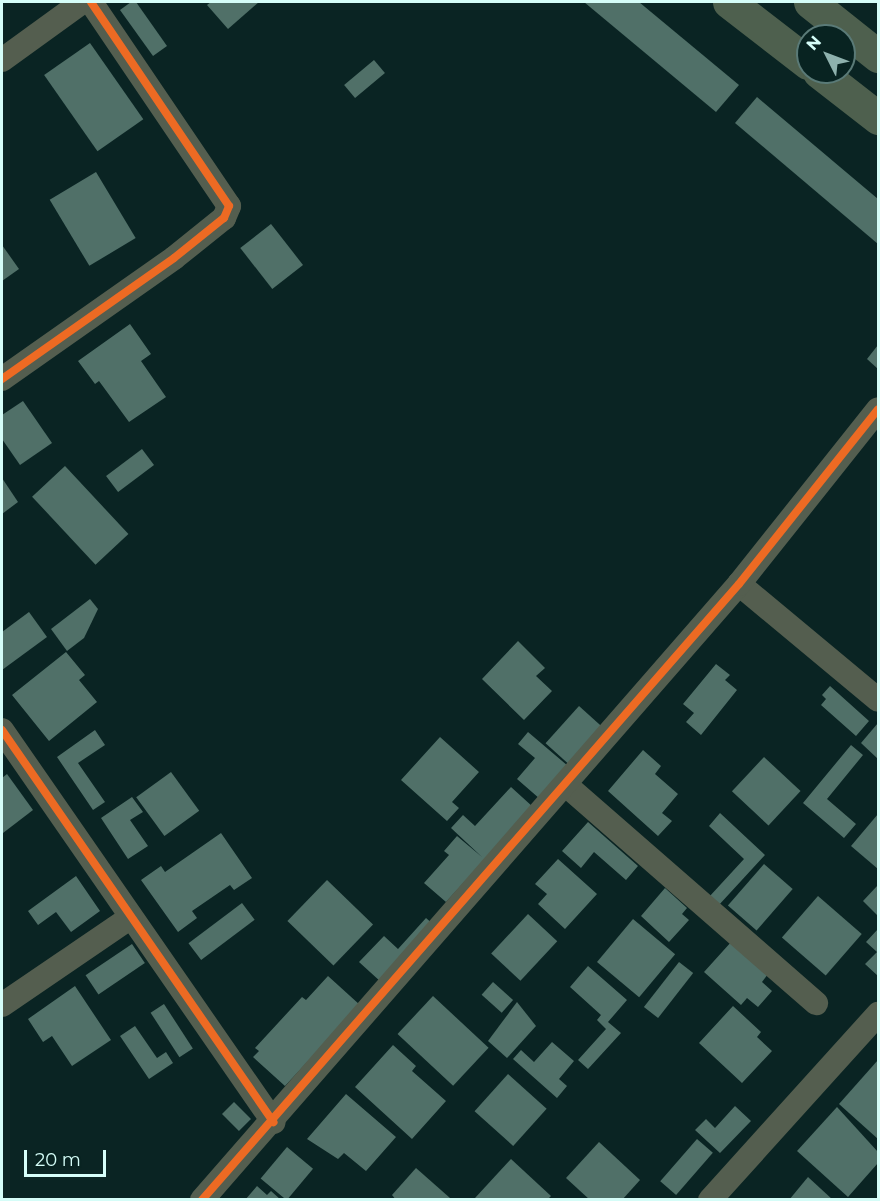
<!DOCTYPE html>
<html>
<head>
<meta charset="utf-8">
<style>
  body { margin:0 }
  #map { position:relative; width:880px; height:1201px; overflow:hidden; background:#0a2423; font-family:Montserrat,sans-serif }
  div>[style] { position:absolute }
  .building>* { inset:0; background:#507068; transform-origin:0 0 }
  .minor>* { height:24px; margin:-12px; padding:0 12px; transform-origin:12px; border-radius:12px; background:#545e4f }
  .trunk>* { height:33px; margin:-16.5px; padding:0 16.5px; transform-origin:16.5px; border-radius:16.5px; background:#4e604e }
  .cycleway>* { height:8px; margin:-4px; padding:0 4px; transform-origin:4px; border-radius:4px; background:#ed6a23 }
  span { translate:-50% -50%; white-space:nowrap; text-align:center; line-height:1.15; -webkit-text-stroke:6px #082321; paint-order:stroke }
  .frame { position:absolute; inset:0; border:3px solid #d5fdf8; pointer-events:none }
  .north { position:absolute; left:796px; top:24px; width:60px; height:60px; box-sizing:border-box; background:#082321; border:2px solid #5a7a77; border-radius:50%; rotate:312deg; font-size:16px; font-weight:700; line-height:24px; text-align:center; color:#d5fdf8 }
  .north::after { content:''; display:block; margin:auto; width:21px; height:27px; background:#8eb1ad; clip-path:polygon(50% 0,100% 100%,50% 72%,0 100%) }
  .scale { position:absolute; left:24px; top:1150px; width:82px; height:27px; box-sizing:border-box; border:3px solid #d5fdf8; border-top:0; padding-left:8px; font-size:18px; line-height:21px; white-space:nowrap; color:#d5fdf8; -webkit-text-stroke:4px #082321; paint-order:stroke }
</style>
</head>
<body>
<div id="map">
  <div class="building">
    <i style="clip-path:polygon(131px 2px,136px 2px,167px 46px,153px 56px,120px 10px)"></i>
    <i style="clip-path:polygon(211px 2px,259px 2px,228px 29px,207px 5px)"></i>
    <i style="clip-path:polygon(584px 2px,639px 2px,739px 85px,716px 112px)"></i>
    <i style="left:90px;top:43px;width:93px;height:56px;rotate:55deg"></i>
    <i style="left:374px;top:60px;width:17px;height:39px;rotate:50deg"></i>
    <i style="clip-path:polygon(757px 97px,878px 199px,878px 244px,735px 123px)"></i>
    <i style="left:96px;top:172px;width:77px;height:54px;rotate:59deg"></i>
    <i style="left:271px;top:224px;width:52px;height:39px;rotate:52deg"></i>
    <i style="clip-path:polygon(2px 245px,19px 269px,2px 281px)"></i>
    <i style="clip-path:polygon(130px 324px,151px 354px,141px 361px,166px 397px,129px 422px,99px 381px,95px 384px,78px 361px)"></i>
    <i style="clip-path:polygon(878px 345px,878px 369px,867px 359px)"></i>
    <i style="clip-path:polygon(23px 401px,52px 443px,20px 465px,2px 439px,2px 415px)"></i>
    <i style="left:142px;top:449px;width:20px;height:45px;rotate:53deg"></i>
    <i style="left:65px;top:466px;width:93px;height:45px;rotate:47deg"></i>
    <i style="clip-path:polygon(2px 478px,18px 502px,2px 514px)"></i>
    <i style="clip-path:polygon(90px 599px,98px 609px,84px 638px,67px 651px,51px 629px)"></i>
    <i style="clip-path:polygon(29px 612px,47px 637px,2px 670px,2px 632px)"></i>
    <i style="clip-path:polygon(518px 641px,545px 668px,536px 676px,552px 691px,524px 720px,482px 679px)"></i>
    <i style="clip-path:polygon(66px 652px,85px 675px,79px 680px,97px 702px,49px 741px,12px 695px)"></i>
    <i style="clip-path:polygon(716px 664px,730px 675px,725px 680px,737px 690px,701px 735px,686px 722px,694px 713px,683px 704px)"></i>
    <i style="clip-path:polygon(830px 686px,869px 721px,856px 736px,821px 705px,826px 699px,822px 695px)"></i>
    <i style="left:579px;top:706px;width:31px;height:50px;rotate:42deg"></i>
    <i style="clip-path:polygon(878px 723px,878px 759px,861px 743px)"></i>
    <i style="clip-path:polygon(95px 730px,105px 745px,78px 763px,105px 802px,93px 810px,57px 757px)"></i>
    <i style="clip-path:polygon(528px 732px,568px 766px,540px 799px,517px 779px,535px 758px,518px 744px)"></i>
    <i style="clip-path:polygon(440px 737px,479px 772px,452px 802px,459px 808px,447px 821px,401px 780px)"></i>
    <i style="clip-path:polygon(851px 745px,863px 755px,827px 799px,856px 824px,844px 838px,803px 803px)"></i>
    <i style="clip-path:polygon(643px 750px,661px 766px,655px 774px,678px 794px,662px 813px,672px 821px,658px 836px,608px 791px)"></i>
    <i style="left:764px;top:757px;width:50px;height:47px;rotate:43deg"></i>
    <i style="left:171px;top:772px;width:48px;height:43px;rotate:54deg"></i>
    <i style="clip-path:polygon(7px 774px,33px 810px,3px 833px,2px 778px)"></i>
    <i style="clip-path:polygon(511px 787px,533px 807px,446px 902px,424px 883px,449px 855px,444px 851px,457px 836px,482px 857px,451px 828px,463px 815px,475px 826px)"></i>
    <i style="clip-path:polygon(132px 797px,143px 812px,130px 820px,148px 846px,128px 859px,101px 818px)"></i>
    <i style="clip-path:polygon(720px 813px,765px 855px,718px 906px,709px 897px,744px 859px,709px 826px)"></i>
    <i style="clip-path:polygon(878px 814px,878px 869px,851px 846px)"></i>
    <i style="clip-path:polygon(588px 822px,638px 866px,626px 880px,594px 852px,581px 868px,562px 851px)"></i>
    <i style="clip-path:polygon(221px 833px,252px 878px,234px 890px,230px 885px,192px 911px,197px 918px,178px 932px,141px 880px,161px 866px,165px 872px)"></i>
    <i style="clip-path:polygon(558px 859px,597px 894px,565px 929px,538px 904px,547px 894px,535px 884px)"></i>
    <i style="left:764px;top:864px;width:38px;height:55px;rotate:41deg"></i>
    <i style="clip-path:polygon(76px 876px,100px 911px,71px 932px,56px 912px,38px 925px,28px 911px)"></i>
    <i style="left:327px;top:880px;width:64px;height:57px;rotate:44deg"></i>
    <i style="clip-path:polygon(878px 885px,878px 916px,863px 901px)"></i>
    <i style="clip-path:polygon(665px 888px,687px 908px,682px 914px,689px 920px,669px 942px,641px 916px)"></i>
    <i style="left:818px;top:896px;width:58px;height:55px;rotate:41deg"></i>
    <i style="left:242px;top:903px;width:21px;height:67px;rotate:53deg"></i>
    <i style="left:528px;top:914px;width:40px;height:54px;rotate:43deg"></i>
    <i style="clip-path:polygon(426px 918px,434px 925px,381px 982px,359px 962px,384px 936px,398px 949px)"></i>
    <i style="left:633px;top:919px;width:55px;height:56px;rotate:40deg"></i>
    <i style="clip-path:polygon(878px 929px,878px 976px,865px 964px,877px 952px,866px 942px)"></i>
    <i style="clip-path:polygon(732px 941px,768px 974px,762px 982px,772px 991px,758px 1007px,747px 998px,741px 1005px,704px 972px)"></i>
    <i style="left:132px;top:944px;width:23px;height:56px;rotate:56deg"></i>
    <i style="left:679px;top:962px;width:18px;height:57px;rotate:38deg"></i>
    <i style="clip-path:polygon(588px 966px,627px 1000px,608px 1022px,621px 1033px,588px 1069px,578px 1060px,606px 1029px,597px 1020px,601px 1015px,570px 987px)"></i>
    <i style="clip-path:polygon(328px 976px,360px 1005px,285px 1086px,253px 1057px,259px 1051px,255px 1048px,302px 997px,306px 1000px)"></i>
    <i style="left:493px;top:982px;width:27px;height:17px;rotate:42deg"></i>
    <i style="clip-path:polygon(75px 986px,111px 1040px,72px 1066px,52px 1036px,43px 1042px,28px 1019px)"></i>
    <i style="left:433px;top:996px;width:76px;height:52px;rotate:43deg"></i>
    <i style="clip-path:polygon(517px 1002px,536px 1026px,507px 1058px,488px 1041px)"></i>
    <i style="left:164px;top:1004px;width:53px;height:16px;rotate:57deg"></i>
    <i style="clip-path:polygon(733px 1006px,761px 1032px,757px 1037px,772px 1051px,742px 1083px,699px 1043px)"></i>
    <i style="clip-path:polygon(135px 1026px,157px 1058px,166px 1052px,173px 1063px,149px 1079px,120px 1036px)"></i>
    <i style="clip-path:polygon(552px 1042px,574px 1061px,559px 1079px,567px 1086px,557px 1098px,513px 1059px,521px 1050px,534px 1062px)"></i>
    <i style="clip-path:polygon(393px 1045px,416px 1066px,412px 1071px,446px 1101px,412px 1139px,355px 1087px)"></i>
    <i style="clip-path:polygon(878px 1060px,878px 1139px,839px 1104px)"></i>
    <i style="left:508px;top:1074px;width:52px;height:50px;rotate:42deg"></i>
    <i style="clip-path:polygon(346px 1094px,396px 1137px,366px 1171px,344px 1153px,338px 1159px,307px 1139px)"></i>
    <i style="left:234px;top:1102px;width:24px;height:17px;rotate:45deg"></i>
    <i style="clip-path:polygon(735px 1106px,751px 1121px,720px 1153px,695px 1130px,706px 1119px,715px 1128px)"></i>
    <i style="clip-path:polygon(837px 1107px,878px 1152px,878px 1163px,848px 1197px,797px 1151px)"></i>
    <i style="left:697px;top:1139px;width:21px;height:56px;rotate:41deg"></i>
    <i style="clip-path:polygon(599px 1142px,640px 1180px,622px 1200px,590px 1200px,566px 1178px)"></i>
    <i style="left:287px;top:1147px;width:34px;height:41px;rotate:40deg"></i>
    <i style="clip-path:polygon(511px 1159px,551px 1196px,547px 1200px,475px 1198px)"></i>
    <i style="clip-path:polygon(416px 1168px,450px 1198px,449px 1200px,396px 1200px,392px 1195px)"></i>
    <i style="clip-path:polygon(808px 1177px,833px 1200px,789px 1200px)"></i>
    <i style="clip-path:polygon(257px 1186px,267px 1195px,271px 1191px,281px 1200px,245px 1200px)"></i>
  </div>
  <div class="minor">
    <i style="left:2px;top:60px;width:99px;rotate:-35.9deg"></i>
    <i style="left:2px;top:379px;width:210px;rotate:-35.1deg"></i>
    <i style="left:174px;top:258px;width:64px;rotate:-38.7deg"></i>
    <i style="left:224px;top:218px;width:13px;rotate:-67deg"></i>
    <i style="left:229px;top:206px;width:246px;rotate:-124.1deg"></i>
    <i style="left:739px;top:584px;width:181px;rotate:39.8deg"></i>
    <i style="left:2px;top:730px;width:477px;rotate:55.3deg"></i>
    <i style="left:566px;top:785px;width:332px;rotate:41.1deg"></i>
    <i style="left:2px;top:1005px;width:156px;rotate:-34.3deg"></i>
    <i style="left:202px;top:1200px;width:817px;rotate:-48.92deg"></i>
    <i style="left:739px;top:584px;width:223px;rotate:-51.5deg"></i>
    <i style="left:710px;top:1200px;width:251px;rotate:-47.9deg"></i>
  </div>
  <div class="trunk">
    <i style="left:729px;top:2px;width:100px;rotate:37.7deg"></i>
    <i style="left:810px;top:2px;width:87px;rotate:38.5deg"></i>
    <i style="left:819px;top:72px;width:75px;rotate:37.9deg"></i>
  </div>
  <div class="cycleway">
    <i style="left:2px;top:379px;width:210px;rotate:-35.1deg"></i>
    <i style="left:174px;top:258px;width:64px;rotate:-38.7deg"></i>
    <i style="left:224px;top:218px;width:13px;rotate:-67deg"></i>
    <i style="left:229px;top:206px;width:246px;rotate:-124.1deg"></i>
    <i style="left:2px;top:730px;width:477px;rotate:55.3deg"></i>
    <i style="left:202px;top:1200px;width:817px;rotate:-48.92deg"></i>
    <i style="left:739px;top:584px;width:223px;rotate:-51.5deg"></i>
  </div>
  <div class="frame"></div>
  <div class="north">N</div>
  <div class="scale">20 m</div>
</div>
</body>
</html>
